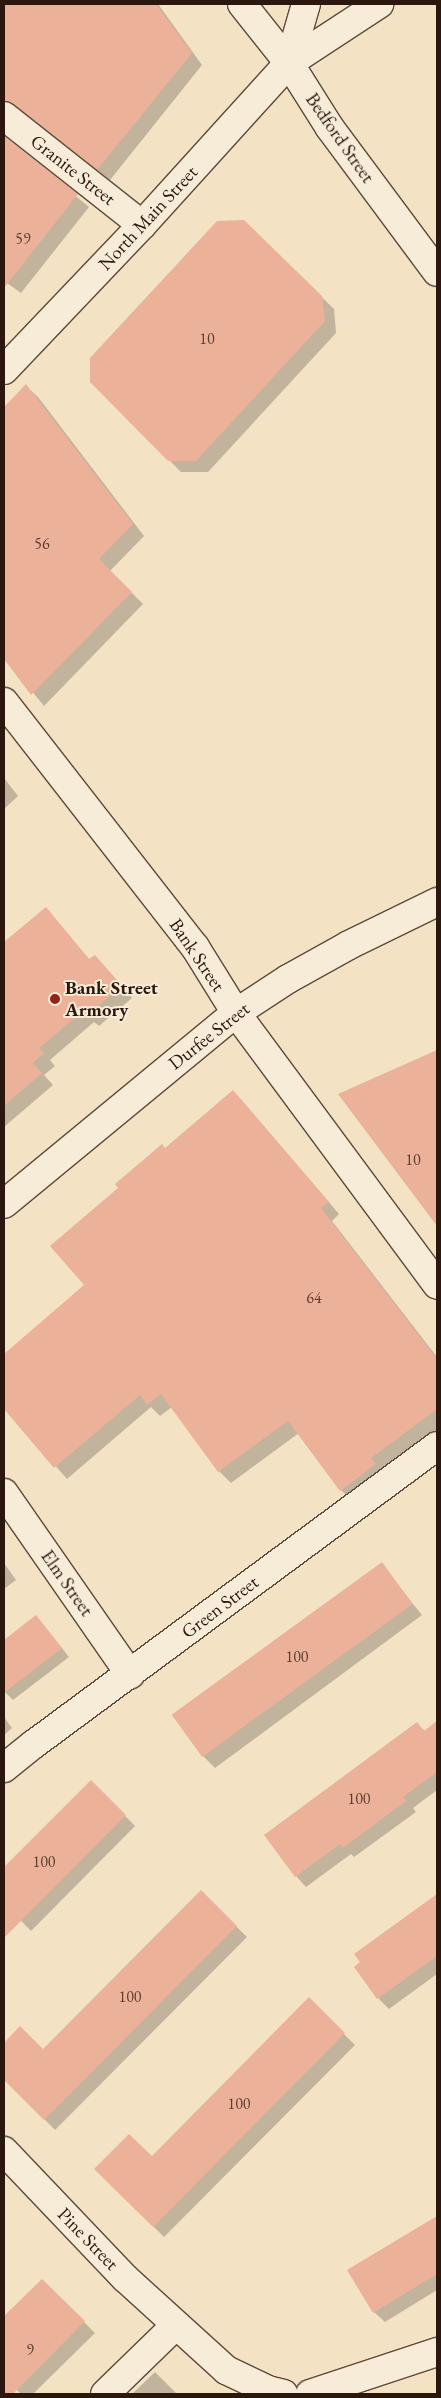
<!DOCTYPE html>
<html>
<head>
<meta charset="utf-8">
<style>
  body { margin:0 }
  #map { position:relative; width:441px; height:2398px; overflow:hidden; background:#f3e2c3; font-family:"EB Garamond",serif }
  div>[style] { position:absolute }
  .shadow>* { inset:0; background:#0003 }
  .building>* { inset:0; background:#ebb199; transform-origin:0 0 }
  .roads { filter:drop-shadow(1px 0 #5e4a3b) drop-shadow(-1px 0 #5e4a3b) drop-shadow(0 1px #5e4a3b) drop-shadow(0 -1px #5e4a3b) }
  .street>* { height:28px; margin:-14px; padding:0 14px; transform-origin:14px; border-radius:14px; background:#f7ecd8 }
  .secondary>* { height:28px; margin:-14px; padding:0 14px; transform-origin:14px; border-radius:14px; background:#f7ecd8 }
  .dots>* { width:14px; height:14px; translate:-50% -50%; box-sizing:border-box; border:2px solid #f7ecd8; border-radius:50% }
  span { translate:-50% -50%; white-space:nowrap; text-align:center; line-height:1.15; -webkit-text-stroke:4px #f7ecd8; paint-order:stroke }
  .number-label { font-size:16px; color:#5c3e31 }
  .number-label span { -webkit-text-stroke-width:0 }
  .street-label { font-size:19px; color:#2c170e }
  .poi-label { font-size:19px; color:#2c170e; font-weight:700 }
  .left { translate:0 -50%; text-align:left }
  .frame { position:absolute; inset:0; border:5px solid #2c170e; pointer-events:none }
</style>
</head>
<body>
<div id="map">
  <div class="shadow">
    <i style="clip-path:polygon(4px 4px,158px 4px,202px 65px,110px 180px,27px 115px,18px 112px,4px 118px)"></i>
    <i style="clip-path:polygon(4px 137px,89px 207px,21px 293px,4px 281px)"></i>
    <i style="clip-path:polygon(243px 221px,334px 309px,336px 333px,208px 472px,181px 472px,91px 382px)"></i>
    <i style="clip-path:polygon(26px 386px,38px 397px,144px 536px,110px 571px,143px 604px,44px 706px,4px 657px,4px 408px)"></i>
    <i style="clip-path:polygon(4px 778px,18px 796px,4px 809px)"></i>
    <i style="clip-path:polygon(45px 909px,90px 960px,106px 968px,132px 998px,99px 1026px,94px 1022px,50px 1060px,55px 1066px,44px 1075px,53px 1085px,4px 1127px,4px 944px)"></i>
    <i style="clip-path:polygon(437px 1052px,437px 1224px,340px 1094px)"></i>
    <i style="clip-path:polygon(244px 1103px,339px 1214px,332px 1221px,437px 1357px,437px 1429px,382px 1470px,353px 1502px,341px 1490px,299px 1433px,231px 1483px,219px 1471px,172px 1407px,160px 1416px,151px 1407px,67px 1479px,4px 1407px,4px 1355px,85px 1285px,166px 1149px)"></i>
    <i style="clip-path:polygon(4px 1563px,16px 1580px,4px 1589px)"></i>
    <i style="clip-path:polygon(381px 1564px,422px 1615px,215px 1768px,204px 1757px,174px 1716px)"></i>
    <i style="clip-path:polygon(36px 1616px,69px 1657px,13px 1700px,4px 1691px,4px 1641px)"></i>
    <i style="clip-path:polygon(4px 1717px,12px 1728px,4px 1735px)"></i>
    <i style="clip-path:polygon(437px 1722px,437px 1790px,413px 1808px,416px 1812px,354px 1857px,351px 1854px,306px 1887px,296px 1876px,417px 1724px,425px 1731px)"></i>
    <i style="clip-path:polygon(91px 1781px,135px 1826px,31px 1931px,4px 1903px,4px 1869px)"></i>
    <i style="clip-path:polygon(201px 1892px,247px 1937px,55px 2130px,4px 2078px,4px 2045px,20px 2028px,43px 2050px)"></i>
    <i style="clip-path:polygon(437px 1895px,437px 1974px,389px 2009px,378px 1998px,356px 1967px,362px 1963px,356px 1954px)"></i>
    <i style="clip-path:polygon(309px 1999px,355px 2045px,164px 2237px,96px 2169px,152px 2158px)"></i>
    <i style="clip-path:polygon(437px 2217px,437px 2290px,385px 2322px,374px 2312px,349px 2271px)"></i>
    <i style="clip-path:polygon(42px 2280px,95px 2333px,33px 2394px,21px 2394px,4px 2377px,4px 2318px)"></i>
    <i style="clip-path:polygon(155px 2372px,177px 2394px,132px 2394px)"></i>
  </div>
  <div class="building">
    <i style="clip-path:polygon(4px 4px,156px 4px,192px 53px,97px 170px,14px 104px,4px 101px)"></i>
    <i style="clip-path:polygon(4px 136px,78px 194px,4px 288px)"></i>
    <i style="clip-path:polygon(244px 220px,322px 296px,325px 321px,196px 461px,168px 461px,90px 382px,90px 358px,217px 221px)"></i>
    <i style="clip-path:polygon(26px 384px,133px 524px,99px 559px,132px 592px,31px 695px,4px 659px,4px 407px)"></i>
    <i style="clip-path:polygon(46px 907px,89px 959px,95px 955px,122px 986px,86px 1016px,82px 1012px,39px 1048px,44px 1053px,33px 1063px,42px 1073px,4px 1106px,4px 942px)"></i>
    <i style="clip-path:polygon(437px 1050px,437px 1226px,338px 1094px)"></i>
    <i style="clip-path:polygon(233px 1090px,329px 1202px,321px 1208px,437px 1359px,437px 1409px,371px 1458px,376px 1464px,340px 1491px,288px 1421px,218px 1472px,161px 1394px,147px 1405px,140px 1395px,54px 1468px,4px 1409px,4px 1354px,84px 1285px,50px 1246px,118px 1188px,115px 1184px,162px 1144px,165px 1148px)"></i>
    <i style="left:382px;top:1562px;width:52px;height:260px;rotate:54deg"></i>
    <i style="clip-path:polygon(36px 1615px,62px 1648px,4px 1693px,4px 1640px)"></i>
    <i style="clip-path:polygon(437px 1721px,437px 1772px,403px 1797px,406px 1801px,363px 1833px,343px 1848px,340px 1844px,295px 1877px,264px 1835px,417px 1722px,424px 1731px)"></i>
    <i style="clip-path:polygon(91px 1780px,126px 1815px,4px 1938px,4px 1867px)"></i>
    <i style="clip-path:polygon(201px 1890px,237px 1926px,44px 2120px,4px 2080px,4px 2043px,20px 2026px,43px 2049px)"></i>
    <i style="clip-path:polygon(437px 1894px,437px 1956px,377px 1999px,354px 1967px,360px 1962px,354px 1954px)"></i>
    <i style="clip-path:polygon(309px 1997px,345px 2033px,153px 2227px,94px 2169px,129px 2134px,152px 2156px)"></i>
    <i style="clip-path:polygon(437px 2216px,437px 2274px,373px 2313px,347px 2270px)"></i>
    <i style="clip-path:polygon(42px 2279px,85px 2321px,13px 2394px,4px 2394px,4px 2316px)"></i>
  </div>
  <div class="roads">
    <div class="street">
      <i style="left:4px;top:116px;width:176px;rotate:38.3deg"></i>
      <i style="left:4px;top:702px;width:311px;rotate:52.1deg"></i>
      <i style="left:195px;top:947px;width:78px;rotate:58.2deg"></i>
      <i style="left:236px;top:1013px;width:338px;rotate:53.5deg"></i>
      <i style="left:4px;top:1493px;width:221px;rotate:55.2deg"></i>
      <i style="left:4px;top:1768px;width:38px;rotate:-39deg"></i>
      <i style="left:34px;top:1744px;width:501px;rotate:-36.48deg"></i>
      <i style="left:4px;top:2151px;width:175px;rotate:46.4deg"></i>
      <i style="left:125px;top:2278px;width:137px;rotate:42.3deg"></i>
      <i style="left:226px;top:2370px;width:47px;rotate:25.5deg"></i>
      <i style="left:268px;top:2390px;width:16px;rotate:14deg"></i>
      <i style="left:105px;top:2394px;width:99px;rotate:-44.2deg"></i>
      <i style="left:310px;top:2394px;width:134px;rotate:-18.3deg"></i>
    </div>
    <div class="secondary">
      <i style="left:242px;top:4px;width:75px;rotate:51.5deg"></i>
      <i style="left:289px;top:63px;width:77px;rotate:57.8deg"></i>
      <i style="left:330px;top:128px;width:179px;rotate:53.4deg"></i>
      <i style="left:289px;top:63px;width:61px;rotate:-73.9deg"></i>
      <i style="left:4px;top:370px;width:200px;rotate:-46.4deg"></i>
      <i style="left:142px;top:225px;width:219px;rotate:-47.8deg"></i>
      <i style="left:289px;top:63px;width:108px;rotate:-33.2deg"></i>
      <i style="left:4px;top:1204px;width:301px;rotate:-39.5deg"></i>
      <i style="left:236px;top:1013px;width:62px;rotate:-33.2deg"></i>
      <i style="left:288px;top:979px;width:70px;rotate:-29.1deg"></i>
      <i style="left:349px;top:945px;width:98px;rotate:-26deg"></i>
    </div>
  </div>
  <div class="dots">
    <i style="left:55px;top:999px;background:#8f2418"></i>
  </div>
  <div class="number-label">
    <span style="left:23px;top:239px">59</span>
    <span style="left:207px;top:339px">10</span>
    <span style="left:42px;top:544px">56</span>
    <span style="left:413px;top:1160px">10</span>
    <span style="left:314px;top:1298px">64</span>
    <span style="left:297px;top:1657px">100</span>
    <span style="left:359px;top:1799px">100</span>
    <span style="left:44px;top:1862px">100</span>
    <span style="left:130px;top:1997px">100</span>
    <span style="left:239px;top:2104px">100</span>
    <span style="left:30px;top:2350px">9</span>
  </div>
  <div class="street-label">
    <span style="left:340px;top:138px;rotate:55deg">Bedford Street</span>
    <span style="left:73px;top:170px;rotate:38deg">Granite Street</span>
    <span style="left:148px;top:218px;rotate:-47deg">North Main Street</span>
    <span style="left:197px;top:955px;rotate:56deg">Bank Street</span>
    <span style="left:209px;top:1036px;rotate:-38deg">Durfee Street</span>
    <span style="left:67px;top:1583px;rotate:55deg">Elm Street</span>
    <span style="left:220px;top:1607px;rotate:-37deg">Green Street</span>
    <span style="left:88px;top:2239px;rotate:46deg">Pine Street</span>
  </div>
  <div class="poi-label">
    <span class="left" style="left:65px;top:999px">Bank Street<br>Armory</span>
  </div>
  <div class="frame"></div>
</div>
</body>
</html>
